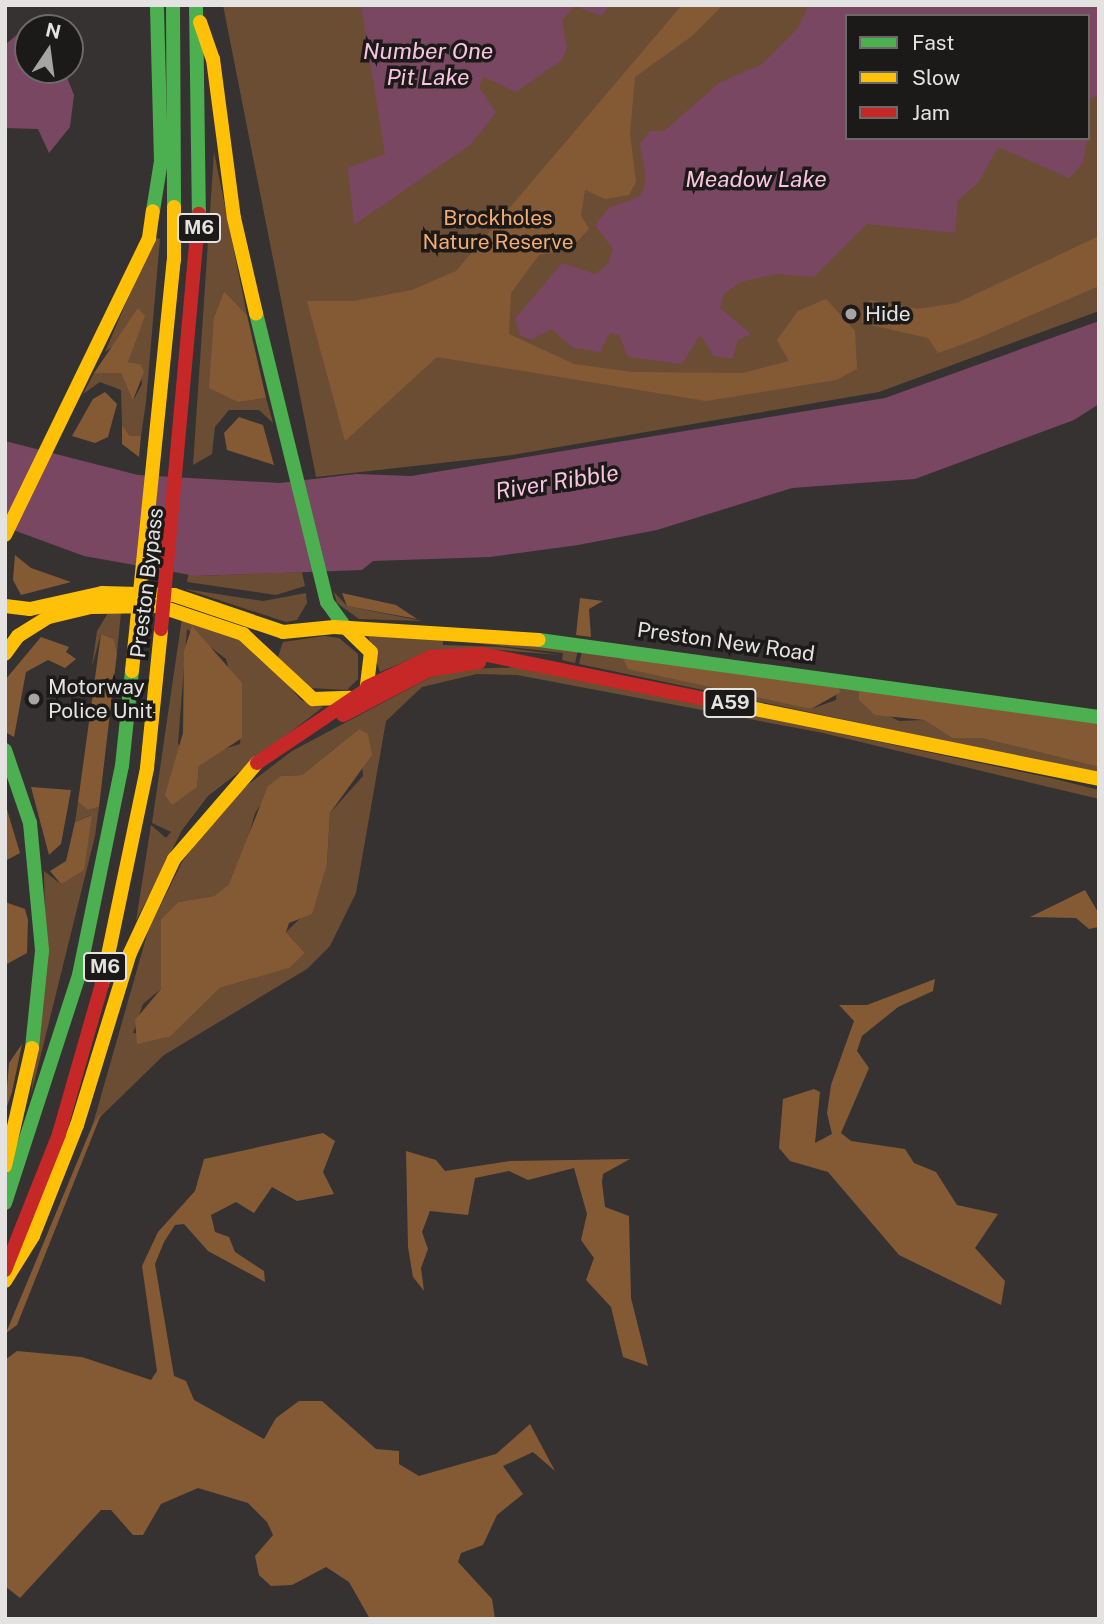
<!DOCTYPE html>
<html>
<head>
<meta charset="utf-8">
<style>
  body { margin:0 }
  #map { position:relative; width:1104px; height:1624px; overflow:hidden; background:#353231; font-family:"Public Sans",sans-serif }
  div>[style] { position:absolute }
  .green>* { inset:0; background:#6b4d34 }
  .forest>* { inset:0; background:#845a35 }
  .water>* { inset:0; background:#794762 }
  .fast>* { height:14px; margin:-7px; padding:0 7px; transform-origin:7px; border-radius:7px; background:#4caf50 }
  .slow>* { height:14px; margin:-7px; padding:0 7px; transform-origin:7px; border-radius:7px; background:#ffc107 }
  .jam>* { height:14px; margin:-7px; padding:0 7px; transform-origin:7px; border-radius:7px; background:#c62828 }
  .dots>* { width:19px; height:19px; translate:-50% -50%; box-sizing:border-box; border:4px solid #1c1919; border-radius:50% }
  span { translate:-50% -50%; white-space:nowrap; text-align:center; line-height:1.15; -webkit-text-stroke:7px #1c1919; paint-order:stroke }
  .shield-label span { padding:2px 5px; background:#1c1919; border:2px solid; border-radius:5px; -webkit-text-stroke-width:0 }
  .shield-label { font-size:19px; color:#e5e2e2; font-weight:700 }
  .park-label { font-size:21px; color:#f5ac6f }
  .poi-label { font-size:21px; color:#e5e2e2 }
  .left { translate:0 -50%; text-align:left }
  .street-label { font-size:21px; color:#e5e2e2 }
  .water-label { font-size:23px; color:#f9c4df; font-style:italic }
  .frame { position:absolute; inset:0; border:7px solid #e5e2e2; pointer-events:none }
  .legend { position:absolute; left:845px; top:14px; width:245px; height:126px; box-sizing:border-box; background:#1c1919; border:2px solid #6c6969; margin:0; padding:9px 12px; list-style:none; font-size:21px; color:#e5e2e2 }
  .legend li { display:flex; align-items:center; gap:14px; height:35px }
  .legend b { width:35px; border:2px solid #6c6969 }
  .north { position:absolute; left:14px; top:14px; width:70px; height:70px; box-sizing:border-box; background:#1c1919; border:2px solid #6c6969; border-radius:50%; rotate:13deg; font-size:19px; font-weight:700; line-height:28px; text-align:center; color:#e5e2e2 }
  .north::after { content:''; display:block; margin:auto; width:24px; height:32px; background:#a7a4a4; clip-path:polygon(50% 0,100% 100%,50% 72%,0 100%) }
</style>
</head>
<body>
<div id="map">
  <div class="green">
    <i style="clip-path:polygon(evenodd,223px 5px,1099px 5px,1099px 311px,879px 392px,512px 455px,316px 477px,223px 5px,847px 16px,1088px 16px,1088px 138px,847px 138px,847px 16px)"></i>
    <i style="clip-path:polygon(214px 152px,247px 315px,224px 291px,214px 317px,216px 357px,238px 402px,266px 398px,273px 423px,259px 410px,229px 410px,215px 427px,212px 454px,193px 465px)"></i>
    <i style="clip-path:polygon(154px 237px,160px 239px,146px 402px,141px 436px,130px 436px,122px 425px,121px 390px,100px 382px,83px 394px,94px 373px,121px 373px,134px 399px,142px 384px,140px 364px,128px 362px,138px 308px,121px 340px,105px 352px)"></i>
    <i style="clip-path:polygon(189px 570px,196px 576px,302px 572px,305px 586px,276px 595px,187px 582px)"></i>
    <i style="clip-path:polygon(185px 589px,263px 601px,306px 593px,307px 603px,297px 620px,286px 622px)"></i>
    <i style="clip-path:polygon(334px 592px,347px 606px,422px 621px,359px 619px,337px 603px)"></i>
    <i style="clip-path:polygon(108px 613px,121px 613px,117px 653px,114px 639px,101px 634px,92px 666px,97px 631px)"></i>
    <i style="clip-path:polygon(evenodd,182px 618px,233px 635px,263px 657px,301px 700px,323px 707px,208px 796px,182px 830px,136px 921px,151px 825px,166px 838px,171px 832px,152px 823px,182px 618px,187px 629px,226px 659px,242px 716px,240px 744px,214px 752px,199px 766px,197px 787px,178px 743px,187px 629px)"></i>
    <i style="clip-path:polygon(324px 636px,339px 638px,358px 654px,358px 679px,347px 690px,310px 688px,278px 657px,283px 642px)"></i>
    <i style="clip-path:polygon(368px 636px,443px 639px,443px 645px,500px 647px,560px 655px,488px 649px,425px 653px,380px 672px)"></i>
    <i style="clip-path:polygon(447px 640px,493px 641px,578px 650px,575px 663px,562px 660px,563px 653px)"></i>
    <i style="clip-path:polygon(582px 651px,626px 657px,811px 709px,836px 700px,837px 686px,862px 689px,859px 700px,899px 721px,924px 720px,952px 738px,981px 738px,1099px 767px,1099px 773px,579px 664px)"></i>
    <i style="clip-path:polygon(evenodd,522px 667px,1051px 778px,1099px 790px,1099px 799px,823px 733px,517px 675px,477px 674px,422px 687px,386px 721px,356px 893px,330px 946px,307px 969px,164px 1055px,93px 1124px,148px 931px,182px 862px,224px 803px,292px 751px,431px 677px,462px 669px,522px 667px,359px 729px,363px 776px,330px 813px,327px 864px,310px 909px,286px 932px,305px 953px,288px 968px,220px 988px,171px 1036px,133px 1033px,143px 1004px,161px 989px,161px 919px,178px 902px,214px 896px,229px 884px,240px 867px,255px 813px,281px 776px,302px 775px,359px 729px)"></i>
    <i style="clip-path:polygon(78px 802px,88px 810px,99px 807px,95px 836px,31px 1095px,46px 965px,44px 871px,61px 884px,91px 815px,75px 822px)"></i>
  </div>
  <div class="forest">
    <i style="clip-path:polygon(682px 5px,723px 5px,692px 36px,635px 77px,630px 134px,636px 182px,629px 195px,605px 199px,585px 190px,581px 215px,589px 229px,569px 250px,539px 255px,511px 293px,509px 334px,574px 364px,632px 372px,742px 373px,789px 361px,777px 340px,798px 311px,826px 299px,855px 331px,857px 369px,836px 380px,706px 401px,437px 357px,345px 441px,307px 301px,354px 301px,412px 290px,456px 271px)"></i>
    <i style="clip-path:polygon(1099px 236px,1099px 286px,974px 340px,938px 353px,928px 338px,862px 323px,862px 310px,870px 300px,918px 309px,957px 303px)"></i>
    <i style="clip-path:polygon(224px 291px,247px 315px,266px 398px,238px 402px,209px 388px,214px 317px)"></i>
    <i style="clip-path:polygon(138px 308px,145px 316px,128px 362px,140px 364px,144px 372px,133px 400px,121px 373px,94px 373px)"></i>
    <i style="clip-path:polygon(105px 392px,117px 404px,108px 437px,95px 443px,72px 436px,93px 399px)"></i>
    <i style="clip-path:polygon(239px 417px,263px 425px,274px 465px,227px 450px,224px 433px)"></i>
    <i style="clip-path:polygon(122px 425px,130px 436px,141px 436px,139px 457px,122px 444px)"></i>
    <i style="clip-path:polygon(15px 555px,31px 568px,71px 582px,21px 595px,13px 580px)"></i>
    <i style="clip-path:polygon(342px 593px,396px 605px,417px 619px,347px 606px)"></i>
    <i style="clip-path:polygon(580px 598px,603px 601px,589px 609px,591px 637px,576px 635px)"></i>
    <i style="clip-path:polygon(192px 626px,242px 683px,242px 738px,199px 766px,197px 787px,172px 805px,165px 795px,183px 733px,184px 651px)"></i>
    <i style="clip-path:polygon(101px 634px,114px 639px,117px 653px,99px 807px,88px 810px,78px 802px)"></i>
    <i style="clip-path:polygon(41px 637px,69px 647px,66px 652px,76px 659px,65px 668px,48px 660px,26px 672px,14px 737px,5px 732px,5px 680px)"></i>
    <i style="clip-path:polygon(623px 658px,837px 686px,841px 692px,811px 709px,628px 669px)"></i>
    <i style="clip-path:polygon(859px 690px,1099px 722px,1099px 767px,981px 738px,952px 738px,924px 720px,875px 715px,859px 700px)"></i>
    <i style="clip-path:polygon(359px 729px,368px 734px,372px 755px,330px 813px,327px 864px,312px 914px,289px 923px,286px 932px,305px 953px,289px 968px,220px 988px,171px 1036px,137px 1044px,135px 1020px,161px 989px,161px 919px,178px 902px,214px 896px,229px 884px,268px 786px,281px 776px,302px 775px)"></i>
    <i style="clip-path:polygon(31px 787px,71px 790px,61px 844px,49px 855px)"></i>
    <i style="clip-path:polygon(5px 803px,20px 853px,5px 861px)"></i>
    <i style="clip-path:polygon(92px 815px,84px 870px,61px 884px,50px 871px,66px 861px,75px 822px)"></i>
    <i style="clip-path:polygon(1085px 890px,1099px 914px,1098px 927px,1089px 929px,1076px 918px,1030px 917px)"></i>
    <i style="clip-path:polygon(5px 902px,25px 909px,28px 920px,27px 953px,5px 965px)"></i>
    <i style="clip-path:polygon(935px 979px,933px 991px,898px 1007px,862px 1036px,857px 1051px,869px 1068px,841px 1133px,851px 1141px,905px 1149px,914px 1163px,936px 1172px,957px 1205px,998px 1214px,975px 1248px,1005px 1281px,1001px 1305px,899px 1255px,828px 1172px,790px 1161px,779px 1148px,783px 1099px,814px 1089px,820px 1092px,815px 1143px,832px 1134px,827px 1113px,831px 1085px,854px 1021px,839px 1005px,867px 1005px)"></i>
    <i style="clip-path:polygon(22px 1044px,12px 1092px,5px 1112px,9px 1063px)"></i>
    <i style="clip-path:polygon(102px 1112px,17px 1325px,6px 1333px,93px 1124px)"></i>
    <i style="clip-path:polygon(323px 1133px,335px 1141px,323px 1172px,334px 1194px,297px 1201px,272px 1187px,254px 1213px,236px 1202px,211px 1215px,215px 1232px,229px 1237px,235px 1252px,264px 1271px,265px 1282px,208px 1251px,184px 1224px,175px 1225px,164px 1242px,155px 1264px,174px 1376px,186px 1381px,194px 1400px,264px 1439px,276px 1418px,299px 1401px,322px 1401px,376px 1449px,399px 1451px,399px 1464px,419px 1476px,496px 1454px,530px 1424px,555px 1471px,533px 1452px,503px 1466px,523px 1494px,497px 1515px,483px 1545px,461px 1553px,458px 1562px,492px 1599px,495px 1619px,370px 1619px,349px 1582px,326px 1567px,292px 1585px,271px 1586px,259px 1575px,255px 1556px,273px 1535px,267px 1522px,248px 1503px,198px 1488px,161px 1504px,143px 1535px,133px 1535px,111px 1510px,101px 1510px,20px 1598px,5px 1586px,5px 1360px,17px 1351px,82px 1357px,151px 1380px,157px 1371px,142px 1266px,158px 1232px,195px 1191px,204px 1159px)"></i>
    <i style="clip-path:polygon(406px 1151px,436px 1160px,445px 1171px,510px 1161px,630px 1159px,603px 1174px,602px 1182px,605px 1207px,629px 1216px,631px 1298px,648px 1366px,623px 1357px,611px 1307px,586px 1280px,594px 1258px,581px 1240px,587px 1214px,574px 1168px,528px 1180px,509px 1171px,475px 1178px,468px 1215px,430px 1211px,422px 1232px,428px 1249px,421px 1268px,424px 1291px,413px 1277px,408px 1247px)"></i>
  </div>
  <div class="water">
    <i style="clip-path:polygon(361px 5px,609px 5px,602px 16px,575px 6px,562px 20px,567px 48px,562px 60px,516px 92px,484px 77px,479px 87px,496px 113px,470px 145px,354px 225px,348px 168px,385px 154px)"></i>
    <i style="clip-path:polygon(809px 5px,1099px 5px,1099px 95px,1088px 100px,1088px 16px,847px 16px,847px 138px,1088px 136px,1083px 163px,1069px 178px,998px 147px,978px 183px,958px 200px,955px 233px,867px 224px,814px 277px,777px 274px,740px 282px,724px 294px,720px 308px,751px 334px,738px 340px,732px 359px,714px 356px,700px 335px,682px 364px,628px 357px,619px 335px,610px 333px,600px 352px,574px 348px,551px 329px,531px 340px,520px 335px,515px 319px,562px 263px,595px 274px,608px 264px,613px 249px,595px 225px,609px 208px,641px 196px,646px 179px,640px 144px,650px 131px,664px 131px,719px 83px,762px 64px,797px 29px)"></i>
    <i style="clip-path:polygon(29px 24px,47px 28px,28px 28px,28px 70px,64px 70px,74px 95px,70px 127px,49px 153px,38px 129px,5px 128px,5px 45px)"></i>
    <i style="clip-path:polygon(1099px 321px,1099px 404px,1074px 420px,915px 479px,792px 488px,657px 530px,578px 545px,490px 557px,373px 561px,362px 570px,196px 576px,84px 556px,5px 527px,5px 441px,138px 475px,280px 483px,356px 474px,411px 476px,885px 398px)"></i>
  </div>
  <div class="fast">
    <i style="left:173px;top:5px;width:202px;rotate:89.7deg"></i>
    <i style="left:196px;top:5px;width:209px;rotate:89.2deg"></i>
    <i style="left:153px;top:211px;width:51px;rotate:-80.9deg"></i>
    <i style="left:161px;top:161px;width:156px;rotate:-91.5deg"></i>
    <i style="left:256px;top:313px;width:298px;rotate:76.2deg"></i>
    <i style="left:327px;top:602px;width:31px;rotate:54deg"></i>
    <i style="left:539px;top:640px;width:565px;rotate:7.83deg"></i>
    <i style="left:5px;top:750px;width:77px;rotate:71.1deg"></i>
    <i style="left:30px;top:823px;width:129px;rotate:84.6deg"></i>
    <i style="left:42px;top:951px;width:98px;rotate:95.9deg"></i>
    <i style="left:5px;top:1203px;width:240px;rotate:-72deg"></i>
    <i style="left:79px;top:975px;width:213px;rotate:-78.4deg"></i>
    <i style="left:122px;top:766px;width:96px;rotate:-84deg"></i>
  </div>
  <div class="slow">
    <i style="left:200px;top:22px;width:39px;rotate:71deg"></i>
    <i style="left:213px;top:59px;width:160px;rotate:82.5deg"></i>
    <i style="left:234px;top:218px;width:98px;rotate:77deg"></i>
    <i style="left:5px;top:535px;width:330px;rotate:-64.1deg"></i>
    <i style="left:149px;top:238px;width:27px;rotate:-82deg"></i>
    <i style="left:5px;top:606px;width:25px;rotate:7deg"></i>
    <i style="left:30px;top:609px;width:74px;rotate:-12.5deg"></i>
    <i style="left:102px;top:593px;width:72px;rotate:1.6deg"></i>
    <i style="left:174px;top:595px;width:115px;rotate:18.7deg"></i>
    <i style="left:283px;top:632px;width:51px;rotate:-5.6deg"></i>
    <i style="left:334px;top:627px;width:205px;rotate:3.6deg"></i>
    <i style="left:347px;top:629px;width:33px;rotate:44deg"></i>
    <i style="left:371px;top:652px;width:35px;rotate:97deg"></i>
    <i style="left:5px;top:654px;width:22px;rotate:-54deg"></i>
    <i style="left:18px;top:636px;width:36px;rotate:-32deg"></i>
    <i style="left:49px;top:617px;width:43px;rotate:-13.4deg"></i>
    <i style="left:91px;top:607px;width:68px;rotate:-0.8deg"></i>
    <i style="left:159px;top:606px;width:89px;rotate:18.4deg"></i>
    <i style="left:243px;top:634px;width:96px;rotate:42.9deg"></i>
    <i style="left:313px;top:699px;width:37px;rotate:-2deg"></i>
    <i style="left:132px;top:671px;width:413px;rotate:-84.2deg"></i>
    <i style="left:174px;top:260px;width:53px;rotate:-90deg"></i>
    <i style="left:716px;top:701px;width:391px;rotate:11.5deg"></i>
    <i style="left:102px;top:984px;width:221px;rotate:-78.2deg"></i>
    <i style="left:147px;top:768px;width:140px;rotate:-84.2deg"></i>
    <i style="left:5px;top:1166px;width:121px;rotate:-77.1deg"></i>
    <i style="left:5px;top:1281px;width:53px;rotate:-58.1deg"></i>
    <i style="left:33px;top:1236px;width:119px;rotate:-68.4deg"></i>
    <i style="left:77px;top:1125px;width:180px;rotate:-72.9deg"></i>
    <i style="left:130px;top:953px;width:104px;rotate:-64.9deg"></i>
    <i style="left:174px;top:859px;width:127px;rotate:-49.2deg"></i>
  </div>
  <div class="jam">
    <i style="left:161px;top:629px;width:417px;rotate:-84.8deg"></i>
    <i style="left:367px;top:687px;width:71px;rotate:-25.1deg"></i>
    <i style="left:431px;top:657px;width:51px;rotate:-3.4deg"></i>
    <i style="left:482px;top:654px;width:239px;rotate:11.4deg"></i>
    <i style="left:343px;top:715px;width:97px;rotate:-27.6deg"></i>
    <i style="left:429px;top:670px;width:51px;rotate:-9.1deg"></i>
    <i style="left:257px;top:763px;width:125px;rotate:-33.9deg"></i>
    <i style="left:5px;top:1270px;width:146px;rotate:-68.3deg"></i>
    <i style="left:59px;top:1134px;width:156px;rotate:-74deg"></i>
  </div>
  <div class="dots">
    <i style="left:851px;top:314px;background:#a7a4a4"></i>
    <i style="left:34px;top:699px;background:#a7a4a4"></i>
  </div>
  <div class="shield-label">
    <span style="left:199px;top:228px">M6</span>
    <span style="left:730px;top:703px">A59</span>
    <span style="left:105px;top:967px">M6</span>
  </div>
  <div class="park-label">
    <span style="left:498px;top:230px">Brockholes<br>Nature Reserve</span>
  </div>
  <div class="poi-label">
    <span class="left" style="left:865px;top:314px">Hide</span>
    <span class="left" style="left:48px;top:699px">Motorway<br>Police Unit</span>
  </div>
  <div class="street-label">
    <span style="left:147px;top:583px;rotate:-83deg">Preston Bypass</span>
    <span style="left:726px;top:642px;rotate:8deg">Preston New Road</span>
  </div>
  <div class="water-label">
    <span style="left:428px;top:64px">Number One<br>Pit Lake</span>
    <span style="left:756px;top:179px">Meadow Lake</span>
    <span style="left:557px;top:482px;rotate:-9deg">River Ribble</span>
  </div>
  <div class="frame"></div>
  <ul class="legend">
  <li><b style="height:9px;background:#4caf50"></b>Fast</li>
  <li><b style="height:9px;background:#ffc107"></b>Slow</li>
  <li><b style="height:9px;background:#c62828"></b>Jam</li>
  </ul>
  <div class="north">N</div>
</div>
</body>
</html>
